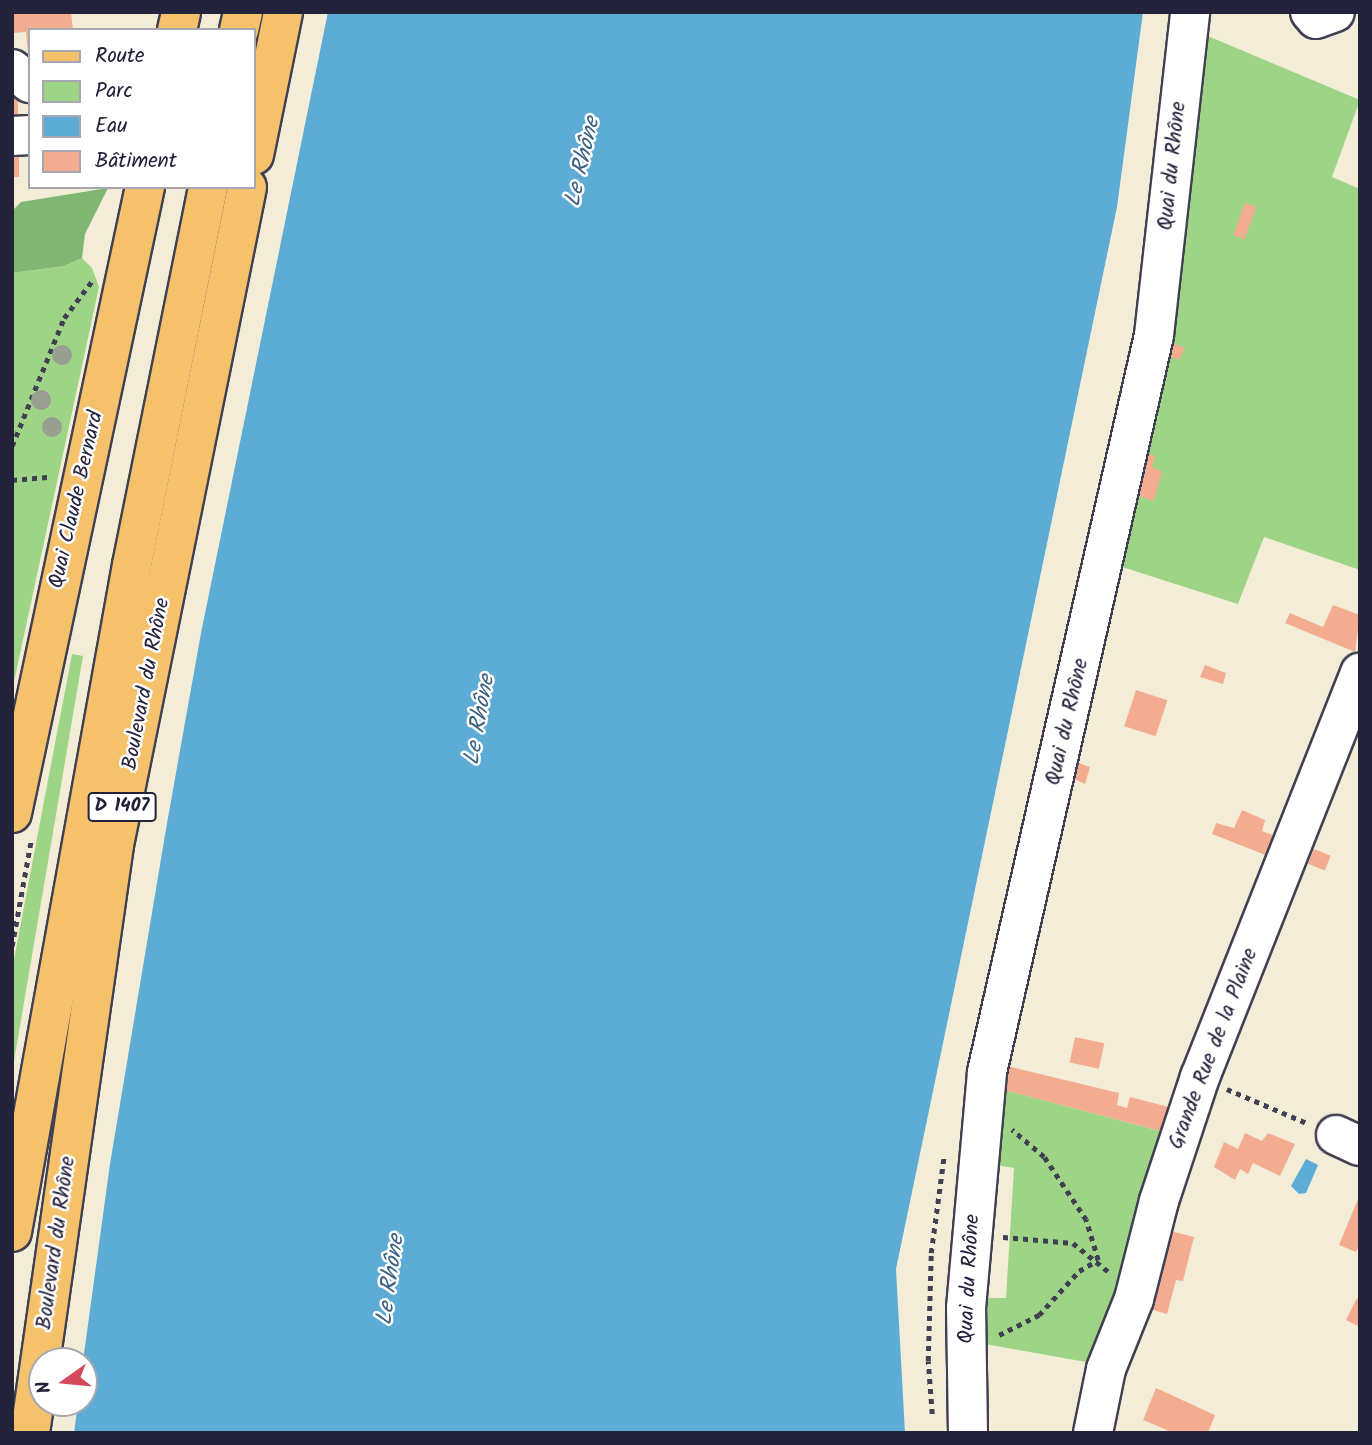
<!DOCTYPE html>
<html>
<head>
<meta charset="utf-8">
<style>
  body { margin:0 }
  #map { position:relative; width:1372px; height:1445px; overflow:hidden; background:#f3edd8; font-family:Kalam,sans-serif }
  div>[style] { position:absolute }
  .green>* { inset:0; background:#9dd485 }
  .forest>* { inset:0; background:#7eb672 }
  .water>* { inset:0; background:#5cacd6 }
  .building>* { inset:0; background:#f4ac91; transform-origin:0 0 }
  .path>* { height:4.5px; margin-top:-2.25px; transform-origin:0; background:repeating-linear-gradient(90deg,#414053 0 5px,transparent 0 10px) }
  .roads { filter:drop-shadow(2px 0 #414053) drop-shadow(-2px 0 #414053) drop-shadow(0 2px #414053) drop-shadow(0 -2px #414053) }
  .minor>* { height:38px; margin:-19px; padding:0 19px; transform-origin:19px; border-radius:19px; background:#fff }
  .major>* { height:38px; margin:-19px; padding:0 19px; transform-origin:19px; border-radius:19px; background:#f5c16b }
  .highway>* { height:38px; margin:-19px; padding:0 19px; transform-origin:19px; border-radius:19px; background:#f5c16b }
  .trees>* { width:20px; height:20px; margin:-10px; border-radius:50%; background:#989f90 }
  span { translate:-50% -50%; white-space:nowrap; text-align:center; line-height:1.15; -webkit-text-stroke:5px #fff; paint-order:stroke }
  .shield-label span { padding:2px 5px; background:#fff; border:2px solid; border-radius:5px; -webkit-text-stroke-width:0 }
  .shield-label { font-size:19px; color:#22223b; font-weight:700 }
  .street-label { font-size:21px; color:#22223b }
  .water-label { font-size:23px; color:#3c6081; font-style:italic }
  .frame { position:absolute; inset:0; border:14px solid #22223b; pointer-events:none }
  .legend { position:absolute; left:28px; top:28px; width:228px; height:161px; box-sizing:border-box; background:#fff; border:2px solid #a7a7b1; margin:0; padding:9px 12px; list-style:none; font-size:21px; color:#22223b }
  .legend li { display:flex; align-items:center; gap:14px; height:35px }
  .legend b { width:35px; border:2px solid #a7a7b1 }
  .north { position:absolute; left:28px; top:1347px; width:70px; height:70px; box-sizing:border-box; background:#fff; border:2px solid #a7a7b1; border-radius:50%; rotate:255deg; font-size:19px; font-weight:700; line-height:28px; text-align:center; color:#22223b }
  .north::after { content:''; display:block; margin:auto; width:24px; height:32px; background:#d1495b; clip-path:polygon(50% 0,100% 100%,50% 72%,0 100%) }
</style>
</head>
<body>
<div id="map">
  <div class="green">
    <i style="clip-path:polygon(1203px 34px,1360px 100px,1332px 177px,1360px 189px,1360px 570px,1264px 537px,1238px 604px,1119px 566px)"></i>
    <i style="clip-path:polygon(82px 258px,92px 268px,99px 287px,12px 691px,12px 273px,64px 266px)"></i>
    <i style="clip-path:polygon(72px 654px,83px 656px,12px 1073px,12px 970px)"></i>
    <i style="clip-path:polygon(1001px 1089px,1168px 1133px,1122px 1287px,1086px 1362px,985px 1344px,985px 1298px,1006px 1298px,1014px 1168px,996px 1165px)"></i>
  </div>
  <div class="forest">
    <i style="clip-path:polygon(108px 188px,85px 234px,82px 258px,64px 266px,12px 273px,12px 211px,21px 202px)"></i>
  </div>
  <div class="water">
    <i style="clip-path:polygon(328px 12px,1143px 12px,1117px 207px,896px 1269px,905px 1433px,74px 1433px,78px 1403px,84px 1403px,83px 1361px,110px 1164px,166px 829px,201px 633px)"></i>
    <i style="clip-path:polygon(1306px 1159px,1318px 1165px,1306px 1193px,1299px 1194px,1291px 1186px)"></i>
  </div>
  <div class="building">
    <i style="clip-path:polygon(12px 12px,71px 12px,73px 30px,30px 30px,28px 53px,26px 32px,12px 33px)"></i>
    <i style="left:12px;top:85px;width:6px;height:35px"></i>
    <i style="left:12px;top:151px;width:7px;height:26px"></i>
    <i style="left:1245px;top:203px;width:12px;height:34px;rotate:20deg"></i>
    <i style="clip-path:polygon(1168px 341px,1185px 348px,1179px 360px,1167px 355px)"></i>
    <i style="clip-path:polygon(1145px 453px,1155px 456px,1152px 467px,1162px 472px,1154px 501px,1136px 495px)"></i>
    <i style="clip-path:polygon(1333px 605px,1360px 615px,1355px 652px,1285px 623px,1290px 613px,1323px 627px)"></i>
    <i style="clip-path:polygon(1205px 665px,1226px 673px,1223px 684px,1200px 677px)"></i>
    <i style="left:1136px;top:690px;width:33px;height:38px;rotate:18deg"></i>
    <i style="clip-path:polygon(1076px 762px,1090px 767px,1085px 784px,1072px 778px)"></i>
    <i style="clip-path:polygon(1242px 810px,1265px 820px,1262px 831px,1283px 839px,1276px 859px,1212px 834px,1216px 823px,1234px 828px)"></i>
    <i style="left:1314px;top:849px;width:18px;height:16px;rotate:22deg"></i>
    <i style="left:1075px;top:1037px;width:30px;height:26px;rotate:12deg"></i>
    <i style="clip-path:polygon(1003px 1065px,1119px 1093px,1117px 1105px,1127px 1108px,1130px 1097px,1176px 1109px,1176px 1135px,1001px 1089px)"></i>
    <i style="clip-path:polygon(1245px 1133px,1262px 1141px,1268px 1133px,1295px 1144px,1280px 1176px,1253px 1163px,1248px 1174px,1240px 1169px,1235px 1180px,1214px 1167px,1224px 1142px,1238px 1149px)"></i>
    <i style="clip-path:polygon(1360px 1194px,1360px 1243px,1356px 1252px,1339px 1245px)"></i>
    <i style="clip-path:polygon(1167px 1230px,1194px 1237px,1183px 1281px,1176px 1280px,1167px 1314px,1147px 1308px)"></i>
    <i style="clip-path:polygon(1357px 1298px,1360px 1300px,1360px 1327px,1346px 1320px)"></i>
    <i style="clip-path:polygon(1156px 1388px,1215px 1415px,1208px 1433px,1174px 1433px,1143px 1420px)"></i>
  </div>
  <div class="path">
    <i style="left:12px;top:446px;width:138px;rotate:-67.9deg"></i>
    <i style="left:64px;top:318px;width:46px;rotate:-52.9deg"></i>
    <i style="left:12px;top:480px;width:38px;rotate:-5deg"></i>
    <i style="left:12px;top:946px;width:108px;rotate:-79.8deg"></i>
    <i style="left:1227px;top:1089px;width:89px;rotate:23.1deg"></i>
    <i style="left:1003px;top:1237px;width:70px;rotate:4.9deg"></i>
    <i style="left:1073px;top:1243px;width:46px;rotate:38.9deg"></i>
    <i style="left:999px;top:1335px;width:45px;rotate:-26.6deg"></i>
    <i style="left:1039px;top:1315px;width:59px;rotate:-47.7deg"></i>
    <i style="left:1079px;top:1271px;width:22px;rotate:-30deg"></i>
    <i style="left:1098px;top:1260px;width:42px;rotate:-106.7deg"></i>
    <i style="left:1086px;top:1220px;width:76px;rotate:-123.7deg"></i>
    <i style="left:1044px;top:1157px;width:42px;rotate:-139.8deg"></i>
    <i style="left:932px;top:1414px;width:53px;rotate:-94.3deg"></i>
    <i style="left:928px;top:1361px;width:108px;rotate:-88.4deg"></i>
    <i style="left:931px;top:1253px;width:99px;rotate:-82.4deg"></i>
  </div>
  <div class="roads">
    <div class="minor">
      <i style="left:1310px;top:12px;width:9px;rotate:49deg"></i>
      <i style="left:1316px;top:19px;width:20px;rotate:-20deg"></i>
      <i style="left:12px;top:69px;width:23px;rotate:38deg"></i>
      <i style="left:12px;top:136px;width:18px;rotate:-3deg"></i>
      <i style="left:1336px;top:1135px;width:26px;rotate:25deg"></i>
      <i style="left:968px;top:1433px;width:125px;rotate:-90.9deg"></i>
      <i style="left:966px;top:1308px;width:237px;rotate:-84.9deg"></i>
      <i style="left:987px;top:1072px;width:756px;rotate:-77.23deg"></i>
      <i style="left:1154px;top:335px;width:325px;rotate:-83.6deg"></i>
      <i style="left:1093px;top:1433px;width:65px;rotate:-78.5deg"></i>
      <i style="left:1106px;top:1369px;width:75px;rotate:-68.2deg"></i>
      <i style="left:1134px;top:1299px;width:101px;rotate:-75.7deg"></i>
      <i style="left:1159px;top:1201px;width:131px;rotate:-71.7deg"></i>
      <i style="left:1200px;top:1077px;width:435px;rotate:-68.4deg"></i>
    </div>
    <div class="major">
      <i style="left:177px;top:30px;width:18px;rotate:-77deg"></i>
      <i style="left:12px;top:813px;width:640px;rotate:-78.01deg"></i>
    </div>
    <div class="highway">
      <i style="left:239px;top:30px;width:18px;rotate:-77deg"></i>
      <i style="left:254px;top:155px;width:146px;rotate:-78.5deg"></i>
      <i style="left:12px;top:1232px;width:678px;rotate:-79.8deg"></i>
      <i style="left:132px;top:565px;width:386px;rotate:-78.6deg"></i>
      <i style="left:30px;top:1433px;width:594px;rotate:-81.87deg"></i>
      <i style="left:114px;top:845px;width:671px;rotate:-78.57deg"></i>
    </div>
  </div>
  <div class="trees">
    <i style="left:62px;top:355px"></i>
    <i style="left:41px;top:400px"></i>
    <i style="left:52px;top:427px"></i>
  </div>
  <div class="shield-label">
    <span style="left:122px;top:807px">D 1407</span>
  </div>
  <div class="street-label">
    <span style="left:1173px;top:166px;rotate:-84deg">Quai du Rhône</span>
    <span style="left:77px;top:500px;rotate:-77deg">Quai Claude Bernard</span>
    <span style="left:147px;top:684px;rotate:-79deg">Boulevard du Rhône</span>
    <span style="left:1068px;top:722px;rotate:-77deg">Quai du Rhône</span>
    <span style="left:1214px;top:1049px;rotate:-69deg">Grande Rue de la Plaine</span>
    <span style="left:57px;top:1243px;rotate:-82deg">Boulevard du Rhône</span>
    <span style="left:970px;top:1279px;rotate:-87deg">Quai du Rhône</span>
  </div>
  <div class="water-label">
    <span style="left:583px;top:162px;rotate:-77deg">Le Rhône</span>
    <span style="left:480px;top:720px;rotate:-80deg">Le Rhône</span>
    <span style="left:391px;top:1280px;rotate:-82deg">Le Rhône</span>
  </div>
  <div class="frame"></div>
  <ul class="legend">
  <li><b style="height:9px;background:#f5c16b"></b>Route</li>
  <li><b style="height:19px;background:#9dd485"></b>Parc</li>
  <li><b style="height:19px;background:#5cacd6"></b>Eau</li>
  <li><b style="height:19px;background:#f4ac91"></b>Bâtiment</li>
  </ul>
  <div class="north">N</div>
</div>
</body>
</html>
